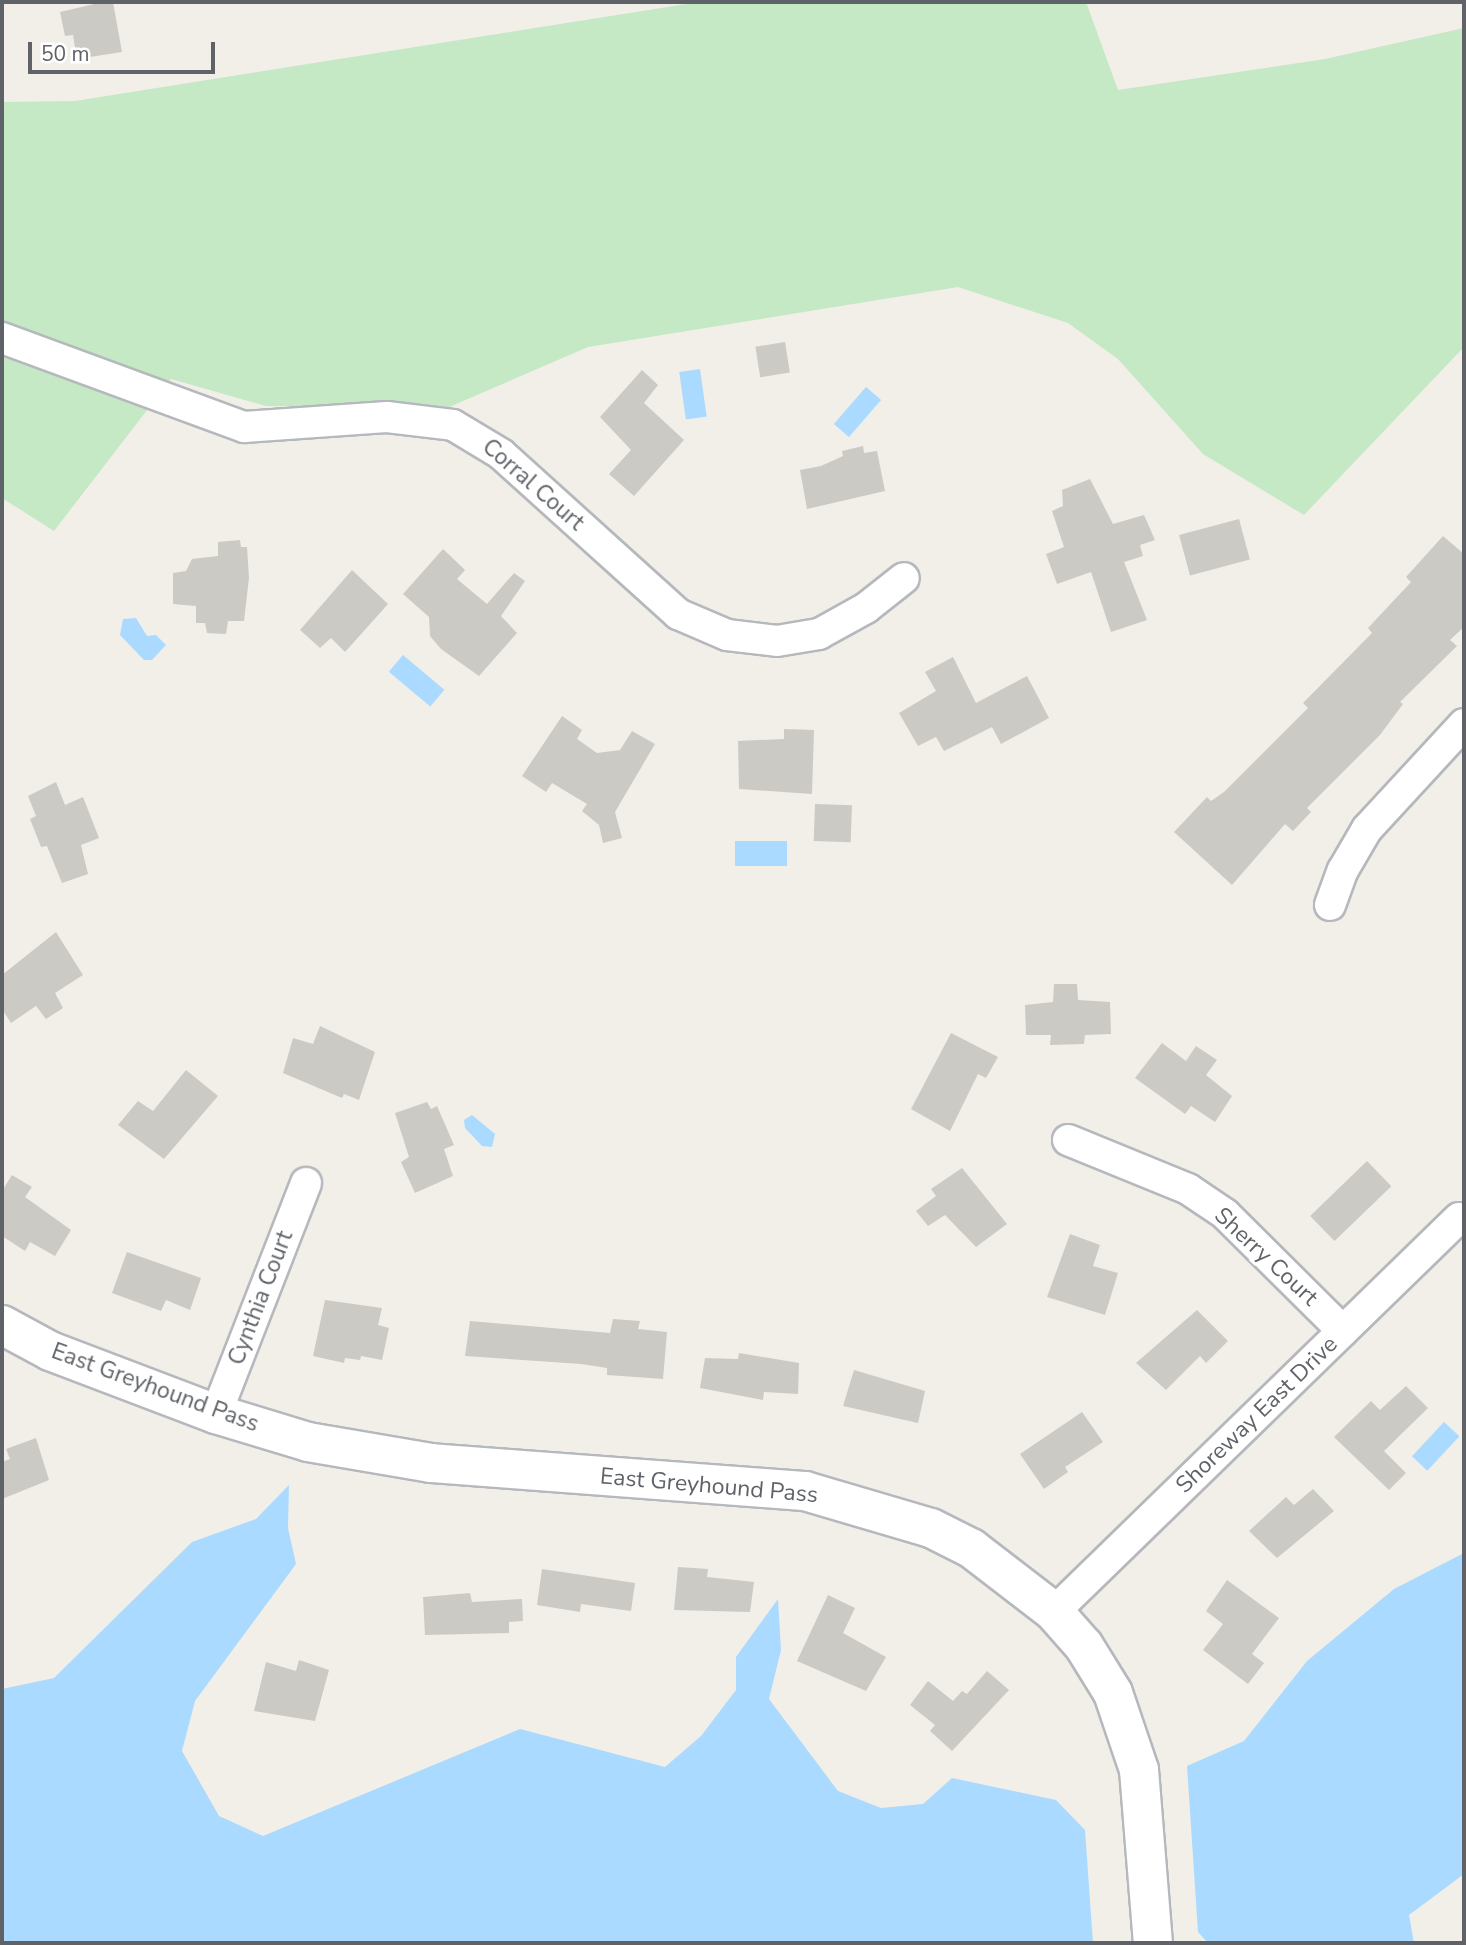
<!DOCTYPE html>
<html>
<head>
<meta charset="utf-8">
<style>
  body { margin:0 }
  #map { position:relative; width:1466px; height:1945px; overflow:hidden; background:#f1efe8; font-family:"Nunito Sans",sans-serif }
  div>[style] { position:absolute }
  .green>* { inset:0; background:#c5e8c5 }
  .water>* { inset:0; background:#aadaff; transform-origin:0 0 }
  .building>* { inset:0; background:#cccac5; transform-origin:0 0 }
  .roads { filter:drop-shadow(2px 0 #b5b8bc) drop-shadow(-2px 0 #b5b8bc) drop-shadow(0 2px #b5b8bc) drop-shadow(0 -2px #b5b8bc) }
  .street>* { height:30px; margin:-15px; padding:0 15px; transform-origin:15px; border-radius:15px; background:#fff }
  .secondary>* { height:38px; margin:-19px; padding:0 19px; transform-origin:19px; border-radius:19px; background:#fff }
  span { translate:-50% -50%; white-space:nowrap; text-align:center; line-height:1.15; -webkit-text-stroke:6px #fff; paint-order:stroke }
  .street-label { font-size:23px; color:#5f6368 }
  .frame { position:absolute; inset:0; border:4px solid #5f6368; pointer-events:none }
  .scale { position:absolute; left:28px; top:42px; width:187px; height:32px; box-sizing:border-box; border:4px solid #5f6368; border-top:0; padding-left:9px; font-size:21px; line-height:24px; white-space:nowrap; color:#5f6368; -webkit-text-stroke:5px #fff; paint-order:stroke }
</style>
</head>
<body>
<div id="map">
  <div class="green">
    <i style="clip-path:polygon(699px 2px,1086px 2px,1118px 90px,1325px 59px,1464px 28px,1464px 347px,1304px 515px,1203px 454px,1118px 359px,1068px 323px,958px 287px,588px 347px,447px 408px,266px 406px,171px 379px,54px 531px,2px 498px,2px 102px,75px 101px)"></i>
  </div>
  <div class="water">
    <i style="left:700px;top:369px;width:48px;height:21px;rotate:82deg"></i>
    <i style="left:866px;top:387px;width:20px;height:49px;rotate:41deg"></i>
    <i style="clip-path:polygon(136px 618px,147px 636px,156px 635px,166px 645px,152px 660px,144px 660px,120px 635px,123px 619px)"></i>
    <i style="left:403px;top:655px;width:54px;height:22px;rotate:40deg"></i>
    <i style="left:735px;top:841px;width:52px;height:25px"></i>
    <i style="clip-path:polygon(472px 1115px,495px 1134px,492px 1147px,482px 1146px,465px 1128px,464px 1120px)"></i>
    <i style="left:1444px;top:1422px;width:21px;height:47px;rotate:43deg"></i>
    <i style="clip-path:polygon(289px 1485px,288px 1528px,296px 1564px,195px 1701px,182px 1751px,219px 1816px,263px 1836px,520px 1729px,665px 1767px,701px 1736px,736px 1690px,736px 1657px,778px 1599px,781px 1650px,769px 1699px,838px 1791px,881px 1808px,923px 1804px,952px 1778px,1056px 1800px,1085px 1830px,1093px 1943px,2px 1943px,2px 1689px,54px 1678px,192px 1542px,256px 1519px)"></i>
    <i style="clip-path:polygon(1464px 1553px,1464px 1874px,1409px 1915px,1414px 1943px,1208px 1943px,1198px 1932px,1187px 1766px,1244px 1741px,1307px 1661px,1394px 1589px)"></i>
  </div>
  <div class="building">
    <i style="clip-path:polygon(103px 2px,113px 2px,122px 52px,77px 59px,73px 35px,65px 36px,60px 12px)"></i>
    <i style="left:785px;top:342px;width:31px;height:30px;rotate:81deg"></i>
    <i style="clip-path:polygon(642px 370px,658px 385px,644px 403px,684px 440px,634px 496px,609px 474px,631px 450px,600px 417px)"></i>
    <i style="clip-path:polygon(863px 446px,864px 453px,877px 451px,885px 491px,807px 509px,800px 470px,821px 466px,843px 456px,842px 451px)"></i>
    <i style="clip-path:polygon(1090px 479px,1113px 524px,1144px 515px,1155px 540px,1140px 545px,1143px 556px,1124px 562px,1147px 620px,1111px 632px,1091px 572px,1057px 584px,1046px 554px,1064px 547px,1052px 511px,1063px 506px,1062px 490px)"></i>
    <i style="left:1239px;top:519px;width:42px;height:62px;rotate:75deg"></i>
    <i style="clip-path:polygon(1443px 536px,1464px 554px,1464px 627px,1450px 640px,1457px 646px,1400px 702px,1403px 704px,1380px 735px,1307px 808px,1311px 812px,1293px 831px,1285px 824px,1232px 885px,1174px 832px,1207px 797px,1211px 801px,1224px 792px,1308px 708px,1303px 703px,1372px 633px,1368px 628px,1411px 582px,1406px 577px)"></i>
    <i style="clip-path:polygon(240px 540px,241px 547px,247px 547px,249px 578px,244px 621px,228px 621px,226px 634px,207px 633px,205px 623px,196px 623px,196px 606px,173px 604px,173px 573px,186px 571px,192px 559px,218px 556px,218px 542px)"></i>
    <i style="clip-path:polygon(443px 549px,465px 570px,457px 579px,487px 604px,514px 573px,525px 581px,501px 616px,517px 633px,479px 676px,441px 649px,430px 636px,429px 617px,403px 594px)"></i>
    <i style="clip-path:polygon(352px 570px,388px 604px,345px 652px,331px 638px,320px 648px,300px 630px)"></i>
    <i style="clip-path:polygon(953px 657px,976px 703px,1027px 676px,1049px 718px,1001px 744px,992px 727px,944px 751px,936px 737px,918px 746px,899px 713px,936px 691px,925px 672px)"></i>
    <i style="clip-path:polygon(562px 716px,582px 730px,577px 739px,597px 753px,620px 750px,632px 731px,655px 744px,615px 812px,622px 838px,603px 843px,599px 825px,582px 811px,587px 804px,552px 783px,546px 792px,522px 776px)"></i>
    <i style="clip-path:polygon(784px 729px,814px 730px,812px 794px,739px 789px,738px 741px,784px 739px)"></i>
    <i style="clip-path:polygon(56px 782px,65px 805px,83px 797px,99px 838px,81px 845px,88px 874px,62px 883px,47px 846px,41px 847px,30px 819px,36px 816px,28px 796px)"></i>
    <i style="left:815px;top:804px;width:37px;height:37px;rotate:2deg"></i>
    <i style="clip-path:polygon(56px 932px,83px 975px,55px 993px,63px 1008px,46px 1019px,36px 1006px,11px 1023px,2px 1009px,2px 975px)"></i>
    <i style="clip-path:polygon(1054px 984px,1077px 984px,1078px 1000px,1110px 1002px,1111px 1034px,1085px 1035px,1084px 1044px,1050px 1045px,1051px 1035px,1026px 1035px,1025px 1005px,1053px 1002px)"></i>
    <i style="clip-path:polygon(320px 1026px,375px 1052px,359px 1100px,344px 1094px,342px 1098px,283px 1073px,293px 1038px,313px 1044px)"></i>
    <i style="clip-path:polygon(951px 1033px,998px 1057px,986px 1078px,978px 1074px,950px 1131px,911px 1109px)"></i>
    <i style="clip-path:polygon(1162px 1043px,1186px 1061px,1196px 1046px,1217px 1060px,1206px 1075px,1232px 1096px,1215px 1122px,1191px 1106px,1185px 1114px,1135px 1078px)"></i>
    <i style="clip-path:polygon(186px 1070px,218px 1096px,164px 1159px,118px 1125px,138px 1101px,153px 1111px)"></i>
    <i style="clip-path:polygon(427px 1102px,431px 1109px,437px 1106px,454px 1145px,444px 1149px,453px 1176px,415px 1193px,401px 1162px,409px 1157px,395px 1113px)"></i>
    <i style="left:1367px;top:1161px;width:35px;height:79px;rotate:46deg"></i>
    <i style="clip-path:polygon(962px 1168px,1007px 1224px,976px 1247px,945px 1215px,928px 1226px,916px 1211px,936px 1196px,931px 1189px)"></i>
    <i style="clip-path:polygon(12px 1175px,32px 1187px,25px 1197px,71px 1230px,55px 1256px,30px 1242px,25px 1251px,2px 1236px,2px 1191px)"></i>
    <i style="clip-path:polygon(1070px 1234px,1100px 1245px,1093px 1266px,1118px 1273px,1105px 1315px,1047px 1297px)"></i>
    <i style="clip-path:polygon(127px 1252px,201px 1278px,190px 1310px,166px 1300px,161px 1311px,112px 1293px)"></i>
    <i style="clip-path:polygon(325px 1300px,382px 1308px,378px 1325px,389px 1328px,382px 1360px,361px 1356px,360px 1360px,345px 1358px,344px 1363px,313px 1356px)"></i>
    <i style="clip-path:polygon(1197px 1310px,1228px 1341px,1206px 1363px,1200px 1356px,1166px 1390px,1136px 1363px)"></i>
    <i style="clip-path:polygon(613px 1319px,640px 1321px,638px 1329px,667px 1332px,663px 1379px,607px 1375px,607px 1368px,581px 1364px,465px 1356px,470px 1321px,610px 1333px)"></i>
    <i style="clip-path:polygon(739px 1353px,799px 1363px,798px 1394px,764px 1392px,763px 1400px,700px 1388px,705px 1358px,738px 1359px)"></i>
    <i style="clip-path:polygon(854px 1370px,925px 1391px,918px 1423px,843px 1406px)"></i>
    <i style="clip-path:polygon(1406px 1386px,1428px 1408px,1384px 1451px,1406px 1473px,1389px 1490px,1334px 1437px,1371px 1401px,1380px 1410px)"></i>
    <i style="clip-path:polygon(1082px 1412px,1103px 1442px,1065px 1467px,1068px 1472px,1044px 1489px,1020px 1454px)"></i>
    <i style="clip-path:polygon(36px 1438px,49px 1480px,2px 1499px,2px 1462px,10px 1459px,6px 1449px)"></i>
    <i style="clip-path:polygon(1313px 1489px,1334px 1511px,1277px 1558px,1249px 1531px,1286px 1497px,1294px 1505px)"></i>
    <i style="clip-path:polygon(678px 1567px,708px 1569px,707px 1577px,754px 1582px,750px 1612px,674px 1610px)"></i>
    <i style="clip-path:polygon(542px 1569px,635px 1583px,631px 1611px,581px 1604px,580px 1612px,537px 1605px)"></i>
    <i style="clip-path:polygon(1227px 1580px,1279px 1618px,1252px 1654px,1264px 1663px,1248px 1684px,1203px 1650px,1223px 1624px,1206px 1611px)"></i>
    <i style="clip-path:polygon(470px 1593px,472px 1602px,522px 1599px,523px 1621px,509px 1622px,509px 1633px,425px 1635px,423px 1597px)"></i>
    <i style="clip-path:polygon(828px 1595px,855px 1608px,843px 1633px,886px 1657px,866px 1691px,797px 1661px)"></i>
    <i style="clip-path:polygon(299px 1660px,329px 1670px,315px 1721px,254px 1711px,266px 1662px,296px 1671px)"></i>
    <i style="clip-path:polygon(987px 1671px,1009px 1690px,952px 1751px,930px 1731px,935px 1725px,910px 1705px,928px 1681px,953px 1701px,962px 1691px,967px 1694px)"></i>
  </div>
  <div class="roads">
    <div class="street">
      <i style="left:2px;top:338px;width:258px;rotate:20.2deg"></i>
      <i style="left:244px;top:427px;width:143px;rotate:-4deg"></i>
      <i style="left:387px;top:417px;width:66px;rotate:6.9deg"></i>
      <i style="left:453px;top:425px;width:56px;rotate:31.1deg"></i>
      <i style="left:501px;top:454px;width:239px;rotate:42.1deg"></i>
      <i style="left:678px;top:614px;width:53px;rotate:23.2deg"></i>
      <i style="left:727px;top:635px;width:50px;rotate:6.8deg"></i>
      <i style="left:777px;top:641px;width:43px;rotate:-9.5deg"></i>
      <i style="left:819px;top:634px;width:54px;rotate:-29deg"></i>
      <i style="left:866px;top:608px;width:48px;rotate:-38.3deg"></i>
      <i style="left:1330px;top:905px;width:37px;rotate:-70deg"></i>
      <i style="left:1343px;top:870px;width:48px;rotate:-59.7deg"></i>
      <i style="left:1367px;top:829px;width:143px;rotate:-47.3deg"></i>
      <i style="left:1068px;top:1140px;width:130px;rotate:22.2deg"></i>
      <i style="left:1188px;top:1189px;width:45px;rotate:34deg"></i>
      <i style="left:1225px;top:1214px;width:166px;rotate:44.8deg"></i>
      <i style="left:216px;top:1414px;width:248px;rotate:-68.7deg"></i>
      <i style="left:1054px;top:1612px;width:565px;rotate:-44.21deg"></i>
    </div>
    <div class="secondary">
      <i style="left:2px;top:1325px;width:55px;rotate:28.4deg"></i>
      <i style="left:50px;top:1351px;width:178px;rotate:20.8deg"></i>
      <i style="left:216px;top:1414px;width:96px;rotate:16.9deg"></i>
      <i style="left:308px;top:1442px;width:125px;rotate:9.7deg"></i>
      <i style="left:431px;top:1463px;width:375px;rotate:4.3deg"></i>
      <i style="left:805px;top:1491px;width:131px;rotate:16.4deg"></i>
      <i style="left:931px;top:1528px;width:45px;rotate:26.6deg"></i>
      <i style="left:971px;top:1548px;width:105px;rotate:37.6deg"></i>
      <i style="left:1054px;top:1612px;width:45px;rotate:48.6deg"></i>
      <i style="left:1084px;top:1646px;width:55px;rotate:58.3deg"></i>
      <i style="left:1113px;top:1693px;width:81px;rotate:71.3deg"></i>
      <i style="left:1139px;top:1770px;width:174px;rotate:85.4deg"></i>
    </div>
  </div>
  <div class="street-label">
    <span style="left:533px;top:485px;rotate:41deg">Corral Court</span>
    <span style="left:1266px;top:1257px;rotate:43deg">Sherry Court</span>
    <span style="left:261px;top:1298px;rotate:-69deg">Cynthia Court</span>
    <span style="left:155px;top:1388px;rotate:20deg">East Greyhound Pass</span>
    <span style="left:1257px;top:1415px;rotate:-44deg">Shoreway East Drive</span>
    <span style="left:709px;top:1486px;rotate:5deg">East Greyhound Pass</span>
  </div>
  <div class="frame"></div>
  <div class="scale">50 m</div>
</div>
</body>
</html>
